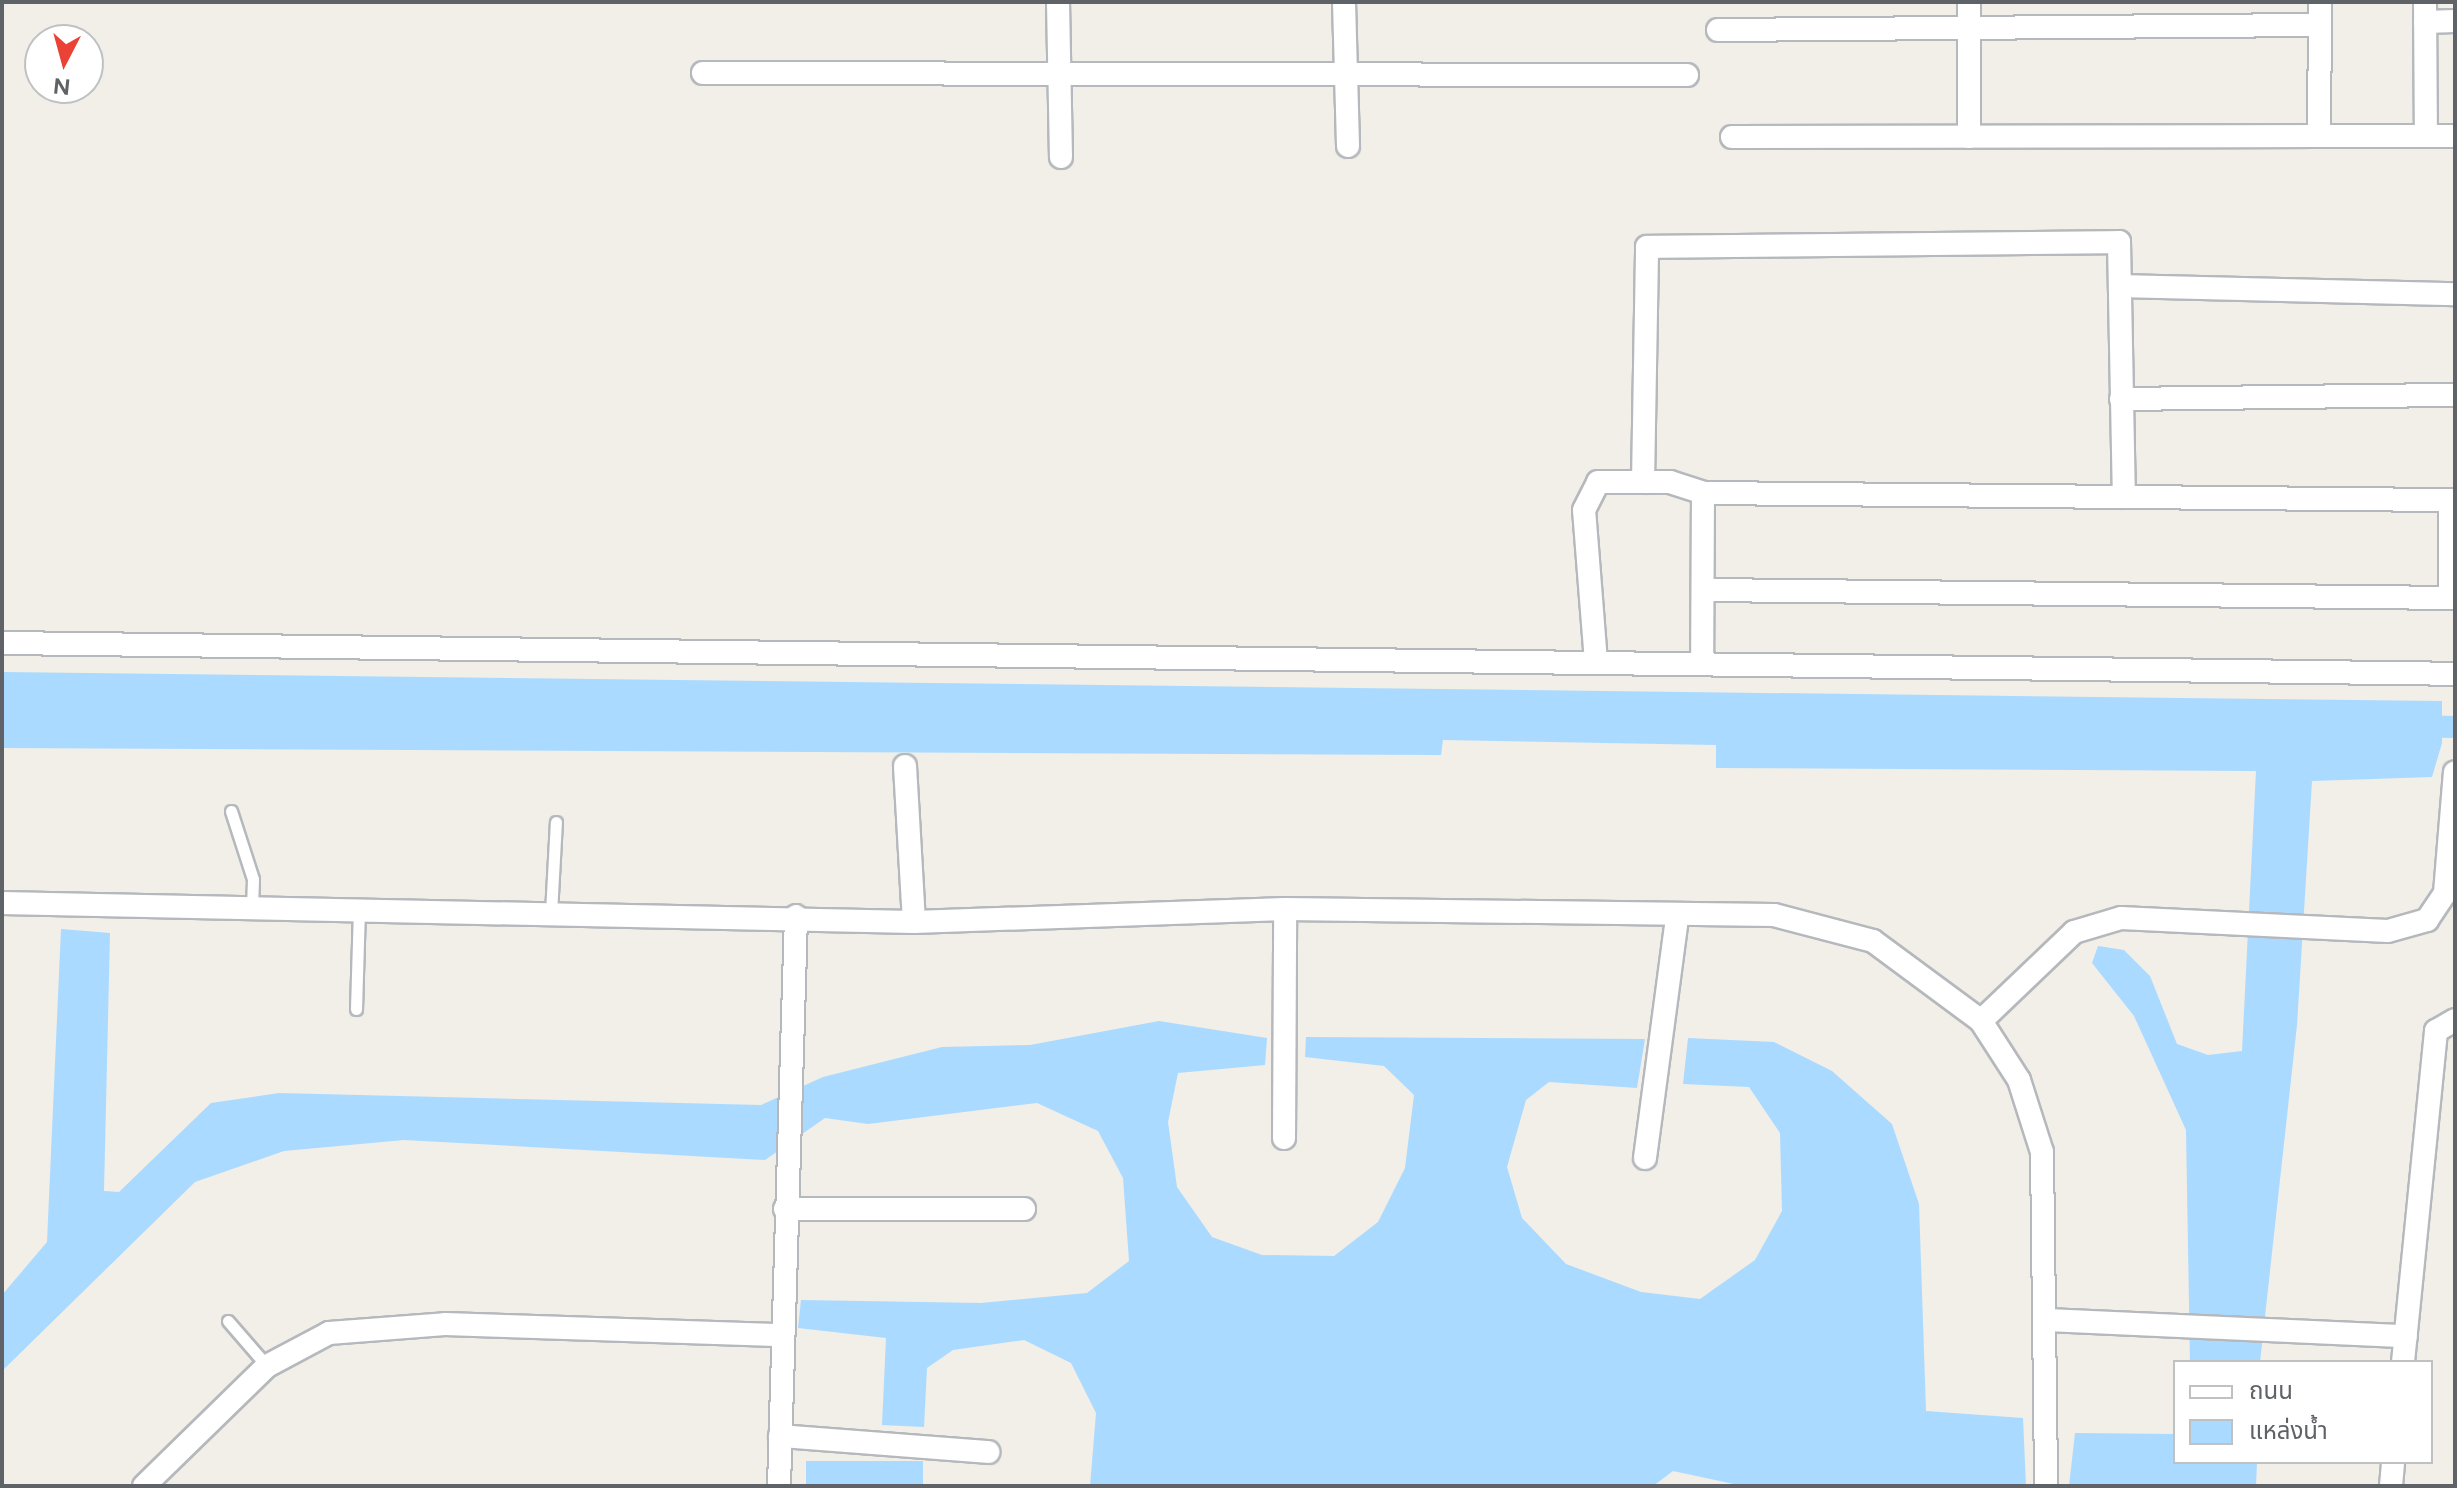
<!DOCTYPE html>
<html>
<head>
<meta charset="utf-8">
<style>
  body { margin:0 }
  #map { position:relative; width:2457px; height:1488px; overflow:hidden; background:#f1efe8; font-family:Figtree,"Noto Sans Thai",sans-serif }
  div>[style] { position:absolute }
  .water>* { inset:0; background:#aadaff; transform-origin:0 0 }
  .canal>* { height:22px; margin:-11px; padding:0 11px; transform-origin:11px; border-radius:11px; background:#aadaff }
  .roads { filter:drop-shadow(2px 0 #b5b8bc) drop-shadow(-2px 0 #b5b8bc) drop-shadow(0 2px #b5b8bc) drop-shadow(0 -2px #b5b8bc) }
  .lane>* { height:11px; margin:-5.5px; padding:0 5.5px; transform-origin:5.5px; border-radius:5.5px; background:#fff }
  .street>* { height:22px; margin:-11px; padding:0 11px; transform-origin:11px; border-radius:11px; background:#fff }
  span { translate:-50% -50%; white-space:nowrap; text-align:center; line-height:1.15; -webkit-text-stroke:6px #fff; paint-order:stroke }
  .frame { position:absolute; inset:0; border:4px solid #5f6368; pointer-events:none }
  .legend { position:absolute; left:2173px; top:1360px; width:260px; height:104px; box-sizing:border-box; background:#fff; border:2px solid #bfc1c3; margin:0; padding:10px 14px; list-style:none; font-size:24px; color:#5f6368 }
  .legend li { display:flex; align-items:center; gap:16px; height:40px }
  .legend b { width:40px; border:2px solid #bfc1c3 }
  .north { position:absolute; left:24px; top:24px; width:80px; height:80px; box-sizing:border-box; background:#fff; border:2px solid #bfc1c3; border-radius:50%; rotate:186deg; font-size:22px; font-weight:700; line-height:32px; text-align:center; color:#5f6368 }
  .north::after { content:''; display:block; margin:auto; width:28px; height:36px; background:#ea4335; clip-path:polygon(50% 0,100% 100%,50% 72%,0 100%) }
</style>
</head>
<body>
<div id="map">
  <div class="water">
    <i style="clip-path:polygon(2px 672px,2442px 701px,2442px 743px,2432px 777px,2312px 781px,2297px 1025px,2260px 1362px,2190px 1362px,2186px 1130px,2134px 1016px,2092px 963px,2098px 946px,2124px 950px,2150px 976px,2177px 1044px,2208px 1055px,2242px 1051px,2256px 771px,1716px 768px,1716px 745px,1443px 740px,1441px 755px,2px 748px)"></i>
    <i style="clip-path:polygon(61px 929px,110px 933px,104px 1191px,119px 1192px,211px 1103px,279px 1093px,761px 1105px,823px 1077px,942px 1047px,1030px 1045px,1159px 1021px,1267px 1038px,1265px 1065px,1178px 1073px,1168px 1122px,1177px 1187px,1212px 1237px,1262px 1255px,1334px 1256px,1378px 1222px,1405px 1168px,1414px 1095px,1384px 1066px,1305px 1057px,1306px 1037px,1645px 1039px,1637px 1088px,1549px 1082px,1526px 1100px,1507px 1167px,1522px 1218px,1566px 1264px,1641px 1292px,1700px 1299px,1755px 1260px,1782px 1211px,1780px 1133px,1749px 1087px,1683px 1084px,1688px 1038px,1774px 1042px,1832px 1071px,1892px 1124px,1919px 1204px,1926px 1411px,2023px 1418px,2026px 1486px,1743px 1486px,1673px 1471px,1653px 1486px,1090px 1486px,1096px 1413px,1071px 1363px,1024px 1340px,953px 1350px,927px 1368px,924px 1427px,882px 1425px,886px 1338px,798px 1328px,801px 1300px,981px 1303px,1087px 1293px,1129px 1261px,1123px 1178px,1098px 1131px,1037px 1103px,868px 1124px,825px 1118px,765px 1160px,404px 1140px,284px 1151px,195px 1182px,2px 1371px,2px 1295px,47px 1242px)"></i>
    <i style="clip-path:polygon(2075px 1433px,2175px 1434px,2175px 1462px,2257px 1462px,2256px 1486px,2069px 1486px)"></i>
    <i style="left:806px;top:1461px;width:117px;height:25px"></i>
  </div>
  <div class="canal">
    <i style="left:2412px;top:726px;width:43px;rotate:1.3deg"></i>
  </div>
  <div class="roads">
    <div class="lane">
      <i style="left:231px;top:811px;width:71px;rotate:72.1deg"></i>
      <i style="left:253px;top:879px;width:27px;rotate:92deg"></i>
      <i style="left:551px;top:913px;width:91px;rotate:-86.9deg"></i>
      <i style="left:356px;top:1009px;width:99px;rotate:-88.3deg"></i>
      <i style="left:228px;top:1321px;width:60px;rotate:49.1deg"></i>
    </div>
    <div class="street">
      <i style="left:1058px;top:2px;width:155px;rotate:88.9deg"></i>
      <i style="left:1344px;top:2px;width:144px;rotate:88.4deg"></i>
      <i style="left:1969px;top:2px;width:135px;rotate:90deg"></i>
      <i style="left:2320px;top:2px;width:134px;rotate:90.4deg"></i>
      <i style="left:2319px;top:136px;width:136px"></i>
      <i style="left:2425px;top:2px;width:134px;rotate:89.6deg"></i>
      <i style="left:2425px;top:22px;width:30px;rotate:-2deg"></i>
      <i style="left:1718px;top:30px;width:601px;rotate:-0.48deg"></i>
      <i style="left:703px;top:73px;width:984px;rotate:0.12deg"></i>
      <i style="left:1732px;top:137px;width:587px;rotate:-0.1deg"></i>
      <i style="left:2120px;top:286px;width:335px;rotate:1.4deg"></i>
      <i style="left:2121px;top:399px;width:334px;rotate:-0.7deg"></i>
      <i style="left:1643px;top:482px;width:235px;rotate:-89deg"></i>
      <i style="left:1647px;top:247px;width:472px;rotate:-0.6deg"></i>
      <i style="left:2119px;top:242px;width:255px;rotate:88.9deg"></i>
      <i style="left:1703px;top:493px;width:747px;rotate:0.54deg"></i>
      <i style="left:2450px;top:500px;width:98px;rotate:90deg"></i>
      <i style="left:1704px;top:590px;width:751px;rotate:0.61deg"></i>
      <i style="left:2px;top:643px;width:2453px;rotate:0.72deg"></i>
      <i style="left:1596px;top:662px;width:152px;rotate:-94.5deg"></i>
      <i style="left:1584px;top:510px;width:31px;rotate:-63deg"></i>
      <i style="left:1598px;top:482px;width:72px"></i>
      <i style="left:1670px;top:482px;width:35px;rotate:18deg"></i>
      <i style="left:1703px;top:493px;width:170px;rotate:90.3deg"></i>
      <i style="left:905px;top:766px;width:156px;rotate:86.7deg"></i>
      <i style="left:2px;top:903px;width:912px;rotate:1.19deg"></i>
      <i style="left:914px;top:922px;width:371px;rotate:-2deg"></i>
      <i style="left:1285px;top:909px;width:489px;rotate:0.7deg"></i>
      <i style="left:1774px;top:915px;width:102px;rotate:14.7deg"></i>
      <i style="left:1873px;top:941px;width:134px;rotate:36.5deg"></i>
      <i style="left:1981px;top:1021px;width:70px;rotate:57.2deg"></i>
      <i style="left:2019px;top:1080px;width:76px;rotate:72.3deg"></i>
      <i style="left:2042px;top:1152px;width:334px;rotate:89.3deg"></i>
      <i style="left:1981px;top:1021px;width:129px;rotate:-43.7deg"></i>
      <i style="left:2074px;top:932px;width:49px;rotate:-16.6deg"></i>
      <i style="left:2121px;top:918px;width:267px;rotate:2.8deg"></i>
      <i style="left:2388px;top:931px;width:41px;rotate:-15.8deg"></i>
      <i style="left:2427px;top:920px;width:32px;rotate:-56deg"></i>
      <i style="left:2445px;top:893px;width:121px;rotate:-85.3deg"></i>
      <i style="left:1284px;top:1138px;width:229px;rotate:-89.7deg"></i>
      <i style="left:1645px;top:1158px;width:243px;rotate:-82.4deg"></i>
      <i style="left:785px;top:1209px;width:239px"></i>
      <i style="left:2047px;top:1320px;width:359px;rotate:2.6deg"></i>
      <i style="left:2403px;top:1362px;width:333px;rotate:-84.3deg"></i>
      <i style="left:2436px;top:1031px;width:22px;rotate:-30deg"></i>
      <i style="left:780px;top:1436px;width:209px;rotate:4.4deg"></i>
      <i style="left:144px;top:1486px;width:172px;rotate:-44.3deg"></i>
      <i style="left:267px;top:1366px;width:70px;rotate:-28deg"></i>
      <i style="left:329px;top:1333px;width:116px;rotate:-4.4deg"></i>
      <i style="left:445px;top:1324px;width:338px;rotate:1.9deg"></i>
      <i style="left:779px;top:1486px;width:570px;rotate:-88.29deg"></i>
      <i style="left:2391px;top:1486px;width:24px;rotate:-85deg"></i>
    </div>
  </div>
  <div class="frame"></div>
  <ul class="legend">
  <li><b style="height:10px;background:#fff"></b>ถนน</li>
  <li><b style="height:22px;background:#aadaff"></b>แหล่งน้ำ</li>
  </ul>
  <div class="north">N</div>
</div>
</body>
</html>
